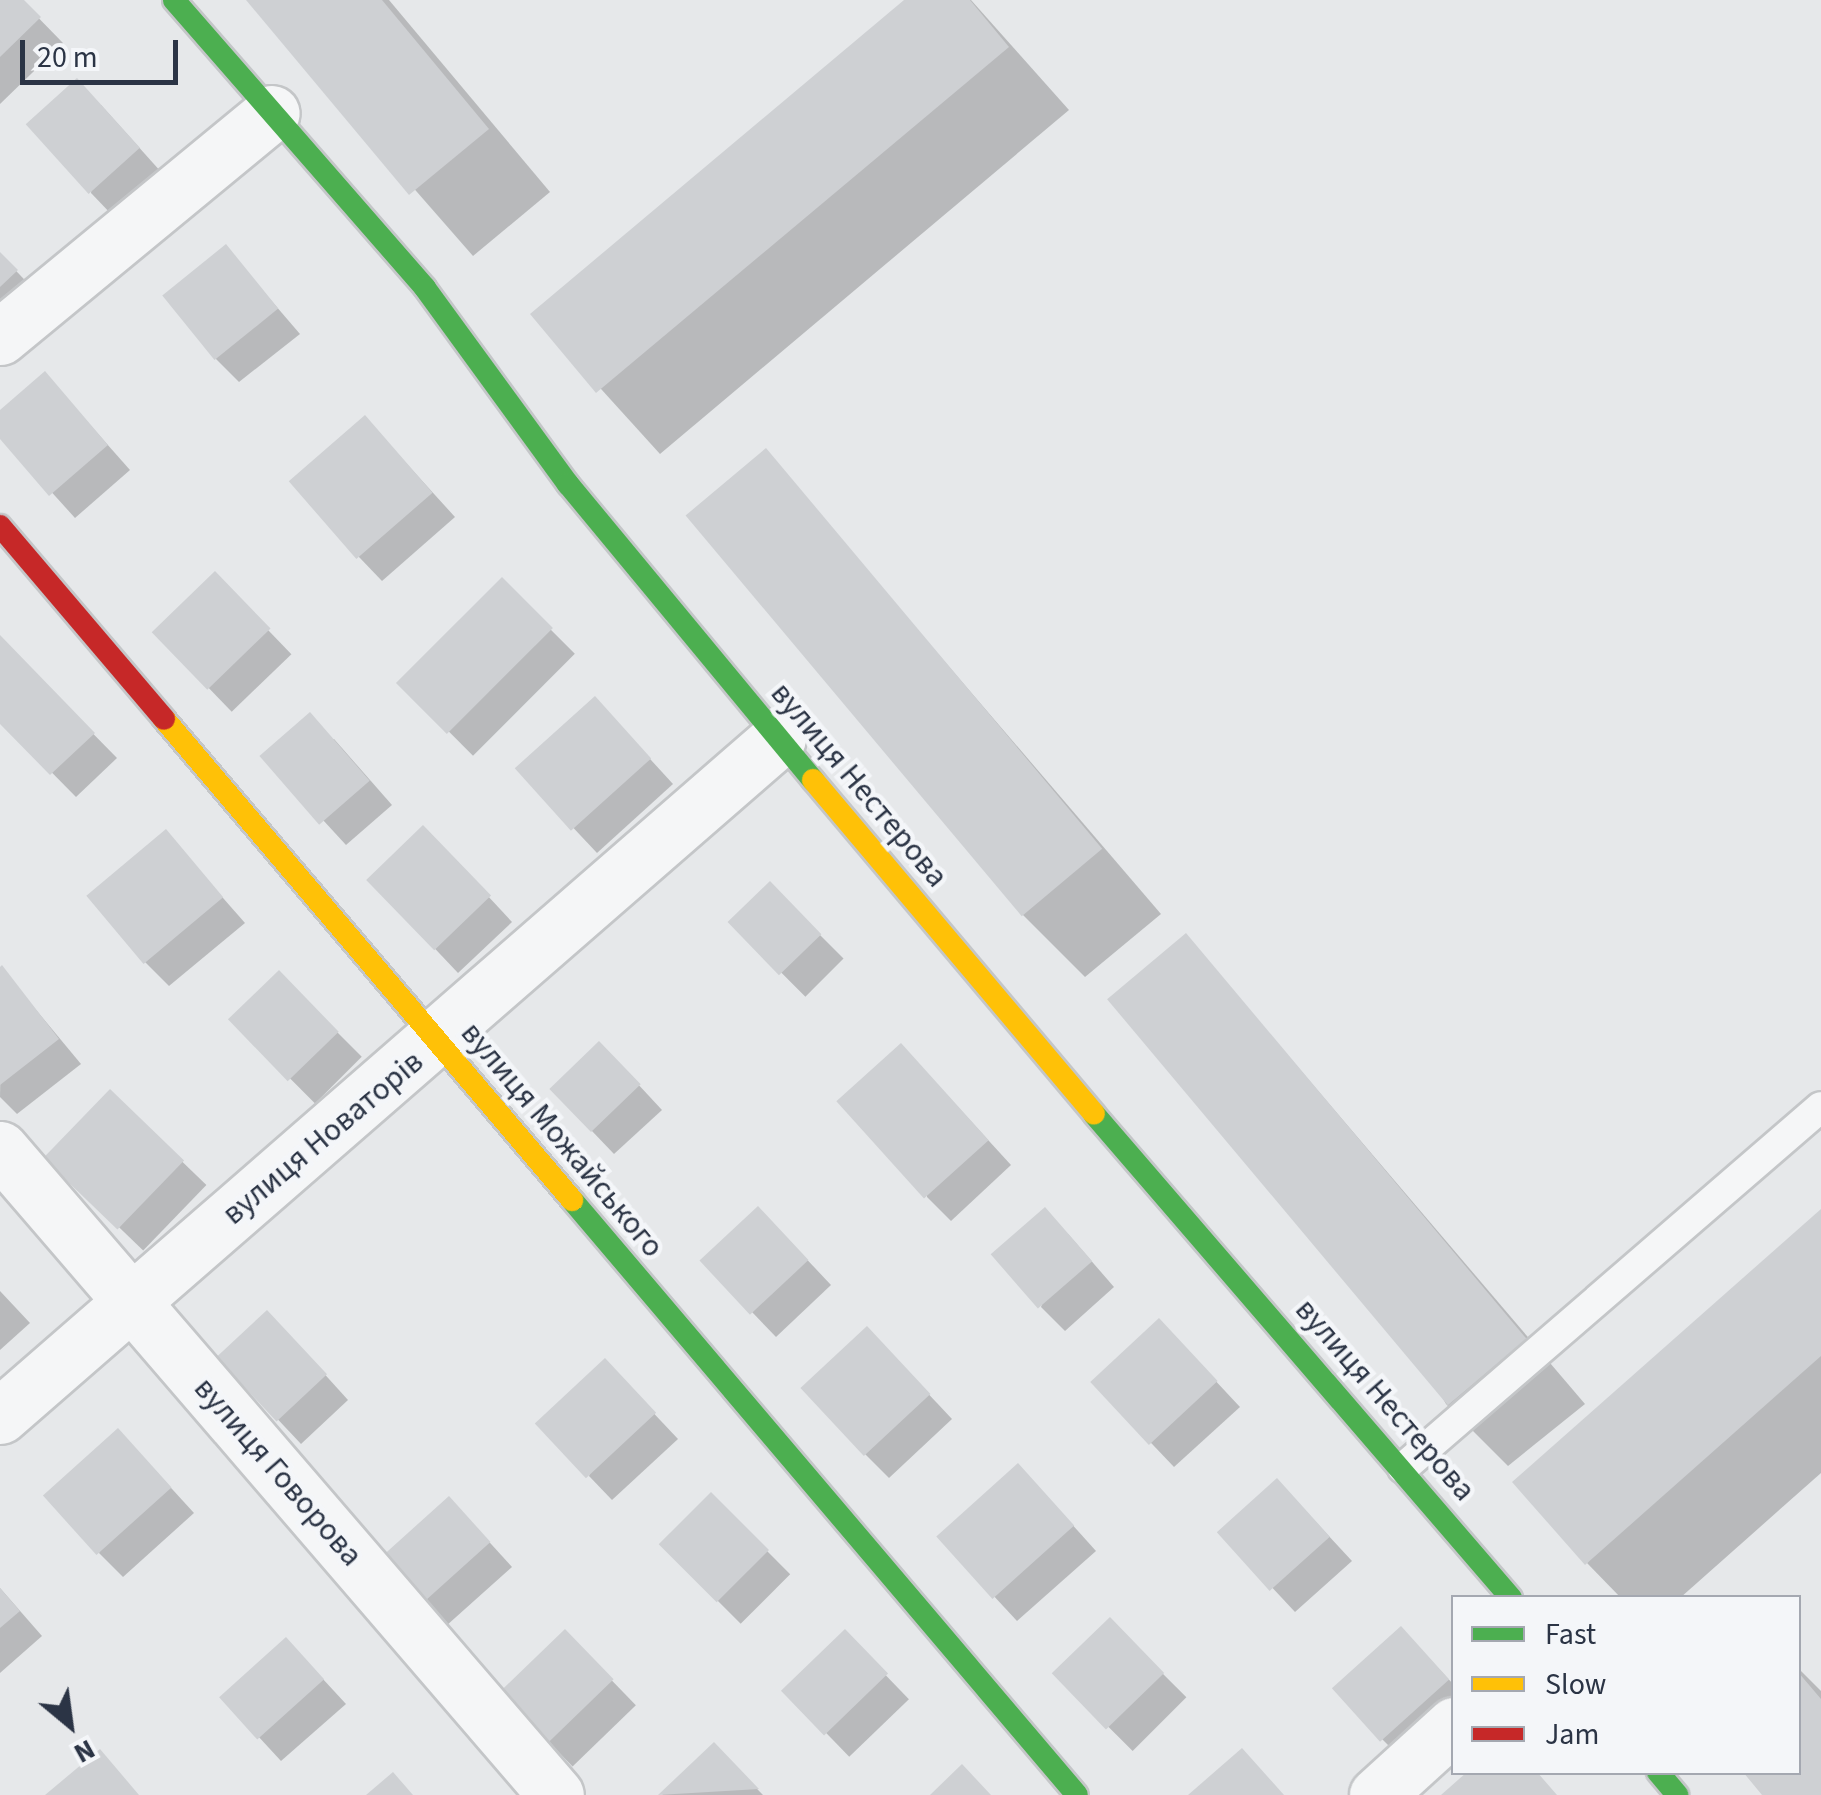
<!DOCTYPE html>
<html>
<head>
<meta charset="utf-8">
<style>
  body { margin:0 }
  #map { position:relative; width:1821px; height:1795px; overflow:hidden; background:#e6e8ea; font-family:"Source Sans 3",sans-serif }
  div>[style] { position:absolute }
  .shadow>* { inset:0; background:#0003; transform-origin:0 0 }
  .building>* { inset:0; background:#ced0d3; transform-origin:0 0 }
  .roads { filter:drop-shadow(2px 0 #c4c6c8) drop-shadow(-2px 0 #c4c6c8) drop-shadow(0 2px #c4c6c8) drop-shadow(0 -2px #c4c6c8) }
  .lane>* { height:30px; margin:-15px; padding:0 15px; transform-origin:15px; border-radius:15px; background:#f5f6f7 }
  .street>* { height:55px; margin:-27.5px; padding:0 27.5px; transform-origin:27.5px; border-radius:27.5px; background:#f5f6f7 }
  .fast>* { height:22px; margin:-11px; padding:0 11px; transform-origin:11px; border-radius:11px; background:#4caf50 }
  .slow>* { height:22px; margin:-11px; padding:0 11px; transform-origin:11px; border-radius:11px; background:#ffc107 }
  .jam>* { height:22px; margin:-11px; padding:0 11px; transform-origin:11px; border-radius:11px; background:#c62828 }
  span { translate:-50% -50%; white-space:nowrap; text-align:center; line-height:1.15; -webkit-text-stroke:9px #f4f6f9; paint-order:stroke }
  .street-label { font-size:32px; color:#2b3445 }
  .legend { position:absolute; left:1451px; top:1595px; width:350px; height:180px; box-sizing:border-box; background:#f4f6f9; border:2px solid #a4a8b1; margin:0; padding:12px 18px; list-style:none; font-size:30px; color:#2b3445 }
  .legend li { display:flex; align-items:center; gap:20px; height:50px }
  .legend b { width:50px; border:2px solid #a4a8b1 }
  .north { position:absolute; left:20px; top:1675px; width:100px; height:100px; -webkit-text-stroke:8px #f4f6f9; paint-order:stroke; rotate:151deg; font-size:28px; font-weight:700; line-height:40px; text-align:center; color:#2b3445 }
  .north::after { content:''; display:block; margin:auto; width:35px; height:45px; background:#2b3445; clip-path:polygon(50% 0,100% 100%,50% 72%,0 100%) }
  .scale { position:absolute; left:20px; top:40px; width:158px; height:45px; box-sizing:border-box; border:5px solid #2b3445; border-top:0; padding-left:12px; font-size:30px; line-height:35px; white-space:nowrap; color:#2b3445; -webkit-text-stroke:8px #f4f6f9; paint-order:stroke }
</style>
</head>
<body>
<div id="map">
  <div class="shadow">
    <i style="clip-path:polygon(0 0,21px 0,63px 43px,0 104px)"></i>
    <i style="clip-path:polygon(249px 0,389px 0,550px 192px,473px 256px)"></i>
    <i style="clip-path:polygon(907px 0,971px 0,1069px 110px,660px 454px,533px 314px)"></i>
    <i style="clip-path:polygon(101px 105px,162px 173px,114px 217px,91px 193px)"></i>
    <i style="clip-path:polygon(226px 248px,300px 334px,239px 382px,216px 359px)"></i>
    <i style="clip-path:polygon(0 254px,40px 296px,0 333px)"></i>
    <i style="clip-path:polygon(45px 374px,130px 470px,75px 518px,0 435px,0 413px)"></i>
    <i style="clip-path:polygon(365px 418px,455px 517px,382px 581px,359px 557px)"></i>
    <i style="clip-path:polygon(765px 452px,1161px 914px,1085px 977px,1023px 915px)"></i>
    <i style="left:215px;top:575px;width:110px;height:83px;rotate:46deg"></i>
    <i style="left:502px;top:581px;width:103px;height:144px;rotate:45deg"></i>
    <i style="clip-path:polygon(0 639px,117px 758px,76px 797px,0 720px)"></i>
    <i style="clip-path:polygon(618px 724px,673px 784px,597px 853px,518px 769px)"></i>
    <i style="clip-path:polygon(334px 739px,392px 805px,346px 845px,264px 756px)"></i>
    <i style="clip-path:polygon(166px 833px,245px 923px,169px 986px,145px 962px)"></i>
    <i style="clip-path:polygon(447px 852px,512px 922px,458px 973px,369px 879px)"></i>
    <i style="left:770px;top:885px;width:104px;height:54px;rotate:45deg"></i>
    <i style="clip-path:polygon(1186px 936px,1585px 1404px,1508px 1466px,1446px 1404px)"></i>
    <i style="clip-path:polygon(2px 969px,81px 1064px,17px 1114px,0 1097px)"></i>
    <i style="left:279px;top:974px;width:117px;height:66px;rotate:45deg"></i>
    <i style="clip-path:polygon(623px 1068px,662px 1110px,614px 1154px,591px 1130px)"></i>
    <i style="clip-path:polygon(924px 1070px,1011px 1165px,951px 1221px,927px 1197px)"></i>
    <i style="left:110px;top:1092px;width:134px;height:91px;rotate:44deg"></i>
    <i style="clip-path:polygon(1821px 1212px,1821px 1473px,1680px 1598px,1621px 1598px,1587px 1563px)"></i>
    <i style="clip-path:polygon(782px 1233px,831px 1285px,776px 1337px,703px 1261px)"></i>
    <i style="clip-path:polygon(1068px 1234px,1114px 1287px,1065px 1331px,1041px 1307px)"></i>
    <i style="clip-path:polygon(0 1291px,30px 1323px,0 1350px)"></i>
    <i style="clip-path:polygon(291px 1337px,348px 1400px,301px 1444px,220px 1358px)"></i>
    <i style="clip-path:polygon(1182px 1345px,1240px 1407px,1174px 1467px,1094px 1383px)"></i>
    <i style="clip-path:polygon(890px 1353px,952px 1419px,889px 1478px,865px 1454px)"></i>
    <i style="clip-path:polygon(628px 1386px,678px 1439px,612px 1500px,589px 1476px)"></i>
    <i style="clip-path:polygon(141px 1455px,194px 1513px,123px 1577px,99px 1553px)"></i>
    <i style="clip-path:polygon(1042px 1491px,1096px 1551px,1017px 1621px,940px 1538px)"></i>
    <i style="left:711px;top:1495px;width:112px;height:70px;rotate:45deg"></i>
    <i style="clip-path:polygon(1301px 1506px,1352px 1561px,1295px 1612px,1221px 1533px)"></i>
    <i style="clip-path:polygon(472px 1523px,512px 1567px,446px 1626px,422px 1603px)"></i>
    <i style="clip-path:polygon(0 1588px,42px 1636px,0 1673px)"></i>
    <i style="left:1110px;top:1621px;width:108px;height:76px;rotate:45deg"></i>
    <i style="left:565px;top:1632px;width:102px;height:88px;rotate:46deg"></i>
    <i style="left:845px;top:1633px;width:92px;height:83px;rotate:46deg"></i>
    <i style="clip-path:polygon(1424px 1653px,1454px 1685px,1454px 1720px,1406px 1763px,1382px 1739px)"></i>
    <i style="clip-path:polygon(310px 1665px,346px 1704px,281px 1761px,222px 1697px)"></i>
    <i style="clip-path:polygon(1798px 1668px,1821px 1691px,1821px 1795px,1765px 1795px,1798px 1772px)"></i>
    <i style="clip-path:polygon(714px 1745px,763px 1795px,662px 1795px)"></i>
  </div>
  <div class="building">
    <i style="clip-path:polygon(0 0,24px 0,41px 17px,0 57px)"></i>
    <i style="clip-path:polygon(246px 0,382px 0,489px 129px,409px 195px)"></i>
    <i style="clip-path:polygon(904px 0,970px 0,1009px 47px,596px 393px,530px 314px)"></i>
    <i style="left:77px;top:78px;width:94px;height:69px;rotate:48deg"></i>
    <i style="left:226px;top:244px;width:83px;height:82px;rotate:51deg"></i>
    <i style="clip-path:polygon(0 252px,18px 270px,0 287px)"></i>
    <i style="clip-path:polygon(45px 371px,108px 445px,49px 496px,0 439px,0 410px)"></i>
    <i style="left:365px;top:415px;width:103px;height:101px;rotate:49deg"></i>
    <i style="left:766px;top:448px;width:523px;height:105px;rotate:50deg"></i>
    <i style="left:215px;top:571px;width:80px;height:88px;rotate:46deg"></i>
    <i style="left:502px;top:577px;width:72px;height:150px;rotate:45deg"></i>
    <i style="clip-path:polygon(0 635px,95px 733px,50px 775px,0 724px)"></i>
    <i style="left:595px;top:696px;width:84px;height:108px;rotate:48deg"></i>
    <i style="left:310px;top:712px;width:91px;height:67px;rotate:49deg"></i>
    <i style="left:423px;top:825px;width:98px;height:79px;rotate:46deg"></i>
    <i style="left:166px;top:829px;width:89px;height:104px;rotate:50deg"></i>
    <i style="left:770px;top:881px;width:74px;height:59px;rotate:46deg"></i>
    <i style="left:1186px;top:933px;width:530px;height:103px;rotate:50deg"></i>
    <i style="clip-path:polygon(2px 965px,59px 1039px,0 1085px,0 967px)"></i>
    <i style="left:279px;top:970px;width:86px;height:71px;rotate:46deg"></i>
    <i style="left:599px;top:1041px;width:60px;height:69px;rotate:46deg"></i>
    <i style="left:901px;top:1043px;width:131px;height:87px;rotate:48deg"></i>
    <i style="left:110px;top:1089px;width:103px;height:96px;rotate:44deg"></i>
    <i style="left:758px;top:1206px;width:74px;height:80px;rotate:47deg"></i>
    <i style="left:1045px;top:1207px;width:72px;height:72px;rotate:49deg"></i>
    <i style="clip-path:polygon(1821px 1209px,1821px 1356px,1585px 1565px,1512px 1482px)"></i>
    <i style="left:267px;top:1310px;width:88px;height:69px;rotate:47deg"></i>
    <i style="left:1159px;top:1318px;width:86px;height:94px;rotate:47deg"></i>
    <i style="left:867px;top:1326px;width:93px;height:91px;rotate:47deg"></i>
    <i style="left:605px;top:1358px;width:75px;height:96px;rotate:47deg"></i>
    <i style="left:118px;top:1428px;width:80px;height:101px;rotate:48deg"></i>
    <i style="left:1018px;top:1463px;width:84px;height:110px;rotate:48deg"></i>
    <i style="left:1277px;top:1478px;width:79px;height:81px;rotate:48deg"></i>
    <i style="left:711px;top:1492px;width:82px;height:74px;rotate:45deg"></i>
    <i style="left:449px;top:1496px;width:62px;height:93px;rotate:48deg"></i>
    <i style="clip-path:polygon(0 1588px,20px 1611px,0 1628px)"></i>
    <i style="left:1110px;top:1617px;width:78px;height:81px;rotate:46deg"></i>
    <i style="left:1401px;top:1626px;width:72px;height:93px;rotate:48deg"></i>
    <i style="left:565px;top:1629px;width:70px;height:93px;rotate:46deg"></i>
    <i style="left:845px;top:1629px;width:62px;height:89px;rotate:46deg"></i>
    <i style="left:286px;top:1637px;width:57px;height:90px;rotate:48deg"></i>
    <i style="clip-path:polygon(1798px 1672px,1821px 1699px,1821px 1795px,1762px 1795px,1743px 1772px,1798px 1772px)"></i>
    <i style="clip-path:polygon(714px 1742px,759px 1789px,658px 1795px)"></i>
    <i style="clip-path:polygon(1242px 1748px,1284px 1795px,1188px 1795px)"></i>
    <i style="clip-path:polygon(100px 1749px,139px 1795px,45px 1795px)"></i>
    <i style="clip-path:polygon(962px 1764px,991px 1795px,930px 1795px)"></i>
    <i style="clip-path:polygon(393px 1772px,413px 1795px,366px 1795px)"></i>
    <i style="clip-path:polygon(1467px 1772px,1537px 1772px,1557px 1795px,1441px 1795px)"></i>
  </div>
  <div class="roads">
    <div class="lane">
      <i style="left:1403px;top:1468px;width:552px;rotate:-40.82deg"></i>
    </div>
    <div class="street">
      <i style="left:0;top:337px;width:352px;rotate:-39.5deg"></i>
      <i style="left:0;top:1149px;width:852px;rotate:49.28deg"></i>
      <i style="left:0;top:1416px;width:1031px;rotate:-41.03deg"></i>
      <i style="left:1377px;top:1795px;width:104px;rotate:-42.3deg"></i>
    </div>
    <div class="fast">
      <i style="left:174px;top:0;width:382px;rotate:48.9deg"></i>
      <i style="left:425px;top:288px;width:243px;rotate:53.9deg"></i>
      <i style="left:568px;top:484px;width:384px;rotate:50.4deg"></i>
      <i style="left:1094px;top:1114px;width:639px;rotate:49.25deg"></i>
      <i style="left:572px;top:1200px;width:780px;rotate:49.68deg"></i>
      <i style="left:1658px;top:1772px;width:30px;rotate:50deg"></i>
    </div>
    <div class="slow">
      <i style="left:164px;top:719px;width:631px;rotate:49.69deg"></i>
      <i style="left:813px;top:780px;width:436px;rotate:49.9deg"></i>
    </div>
    <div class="jam">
      <i style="left:0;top:526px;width:253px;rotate:49.6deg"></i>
    </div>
  </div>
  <div class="street-label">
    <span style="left:859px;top:785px;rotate:50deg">вулиця Нестерова</span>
    <span style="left:323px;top:1138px;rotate:-40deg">вулиця Новаторів</span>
    <span style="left:562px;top:1140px;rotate:50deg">вулиця Можайського</span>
    <span style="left:1385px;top:1400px;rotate:49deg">вулиця Нестерова</span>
    <span style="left:278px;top:1472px;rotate:49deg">вулиця Говорова</span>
  </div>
  <ul class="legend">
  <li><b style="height:12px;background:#4caf50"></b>Fast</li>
  <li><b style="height:12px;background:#ffc107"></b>Slow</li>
  <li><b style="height:12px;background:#c62828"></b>Jam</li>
  </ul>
  <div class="north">N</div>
  <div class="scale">20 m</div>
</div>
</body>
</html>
